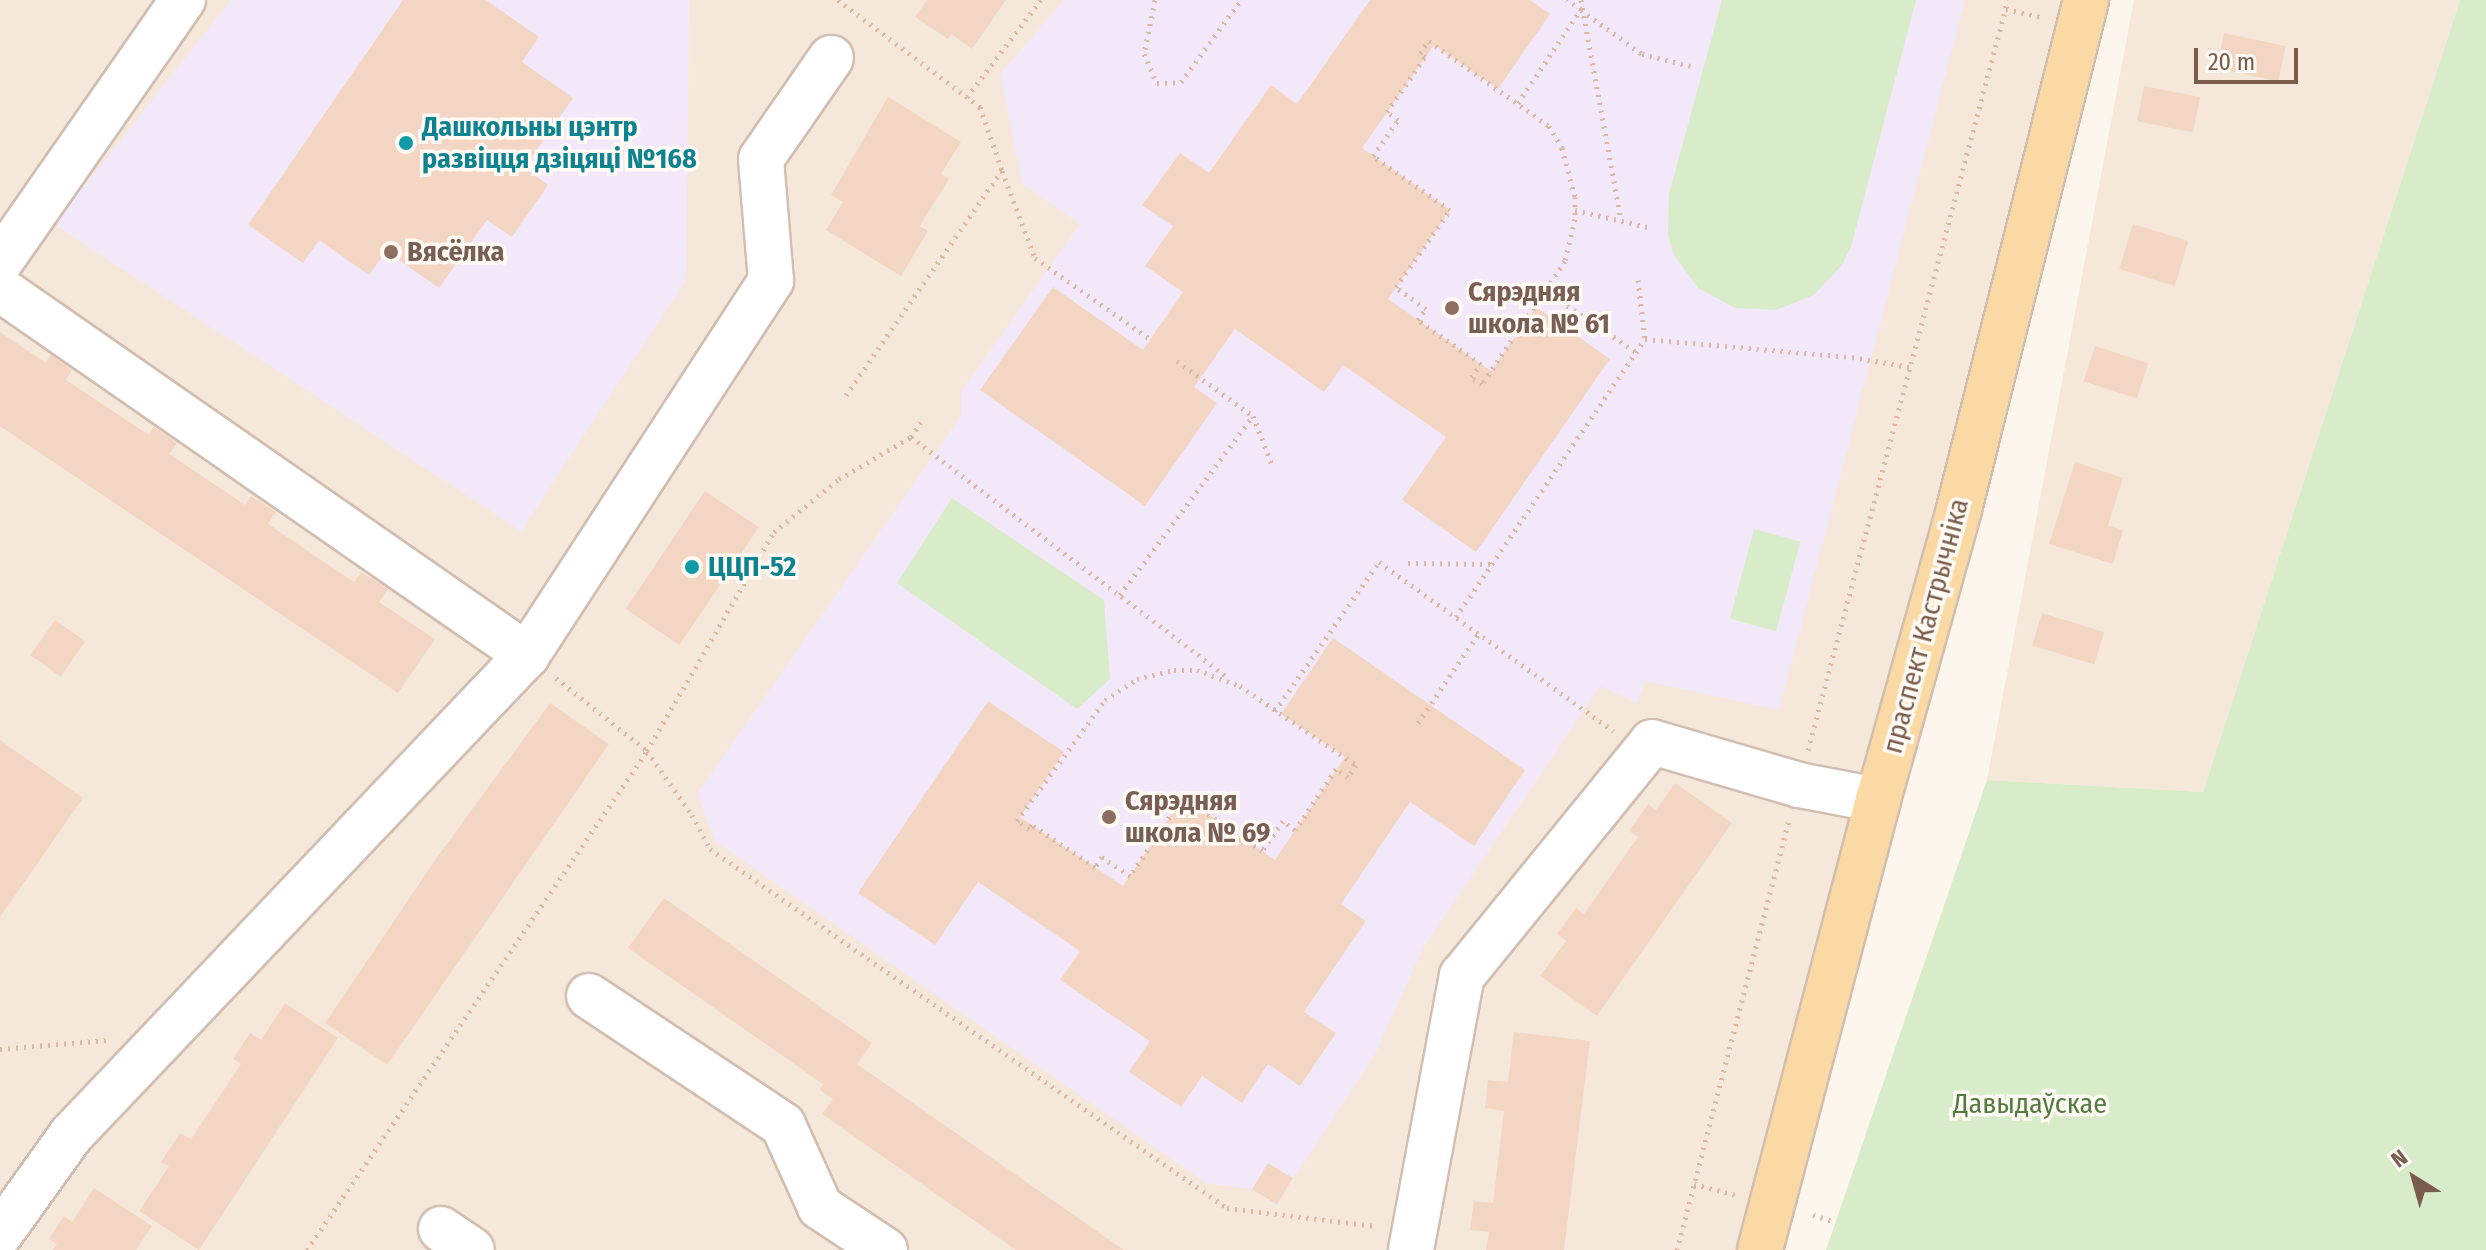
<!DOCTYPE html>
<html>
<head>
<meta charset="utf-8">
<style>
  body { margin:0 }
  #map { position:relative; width:2486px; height:1250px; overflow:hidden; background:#fdf6ec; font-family:"Fira Sans Condensed",sans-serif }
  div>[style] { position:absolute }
  .residential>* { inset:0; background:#f5e8da }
  .education>* { inset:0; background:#f3e8fa }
  .green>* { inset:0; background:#d8ecc9; transform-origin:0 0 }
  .building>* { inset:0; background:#f3d5c3; transform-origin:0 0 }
  .path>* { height:5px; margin-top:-2.5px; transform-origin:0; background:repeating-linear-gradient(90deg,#d9b8a5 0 2px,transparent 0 8px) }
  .roads { filter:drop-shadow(2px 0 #d1beb0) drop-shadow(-2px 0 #d1beb0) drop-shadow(0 2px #d1beb0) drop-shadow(0 -2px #d1beb0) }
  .minor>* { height:44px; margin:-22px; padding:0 22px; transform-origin:22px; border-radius:22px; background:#fff }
  .major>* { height:44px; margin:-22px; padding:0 22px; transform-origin:22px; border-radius:22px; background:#fbd9a5 }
  .dots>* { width:22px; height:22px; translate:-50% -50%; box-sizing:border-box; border:4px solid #fffaf3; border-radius:50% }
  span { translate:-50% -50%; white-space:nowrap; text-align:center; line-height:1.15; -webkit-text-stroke:7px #fffaf3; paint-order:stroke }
  .culture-label { font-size:28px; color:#0d838f; font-weight:700 }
  .left { translate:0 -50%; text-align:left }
  .education-label { font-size:28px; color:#785e54; font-weight:700 }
  .street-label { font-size:28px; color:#7a5c4d }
  .park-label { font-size:28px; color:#537a41 }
  .north { position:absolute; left:2374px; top:1138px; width:80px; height:80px; -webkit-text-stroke:6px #fffaf3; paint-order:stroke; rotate:323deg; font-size:22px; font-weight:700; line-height:32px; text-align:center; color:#7a5c4d }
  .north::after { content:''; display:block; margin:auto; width:28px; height:36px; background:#7a5c4d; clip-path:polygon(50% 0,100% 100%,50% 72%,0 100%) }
  .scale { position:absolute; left:2194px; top:48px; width:104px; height:36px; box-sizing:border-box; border:4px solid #7a5c4d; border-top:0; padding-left:10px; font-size:24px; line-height:28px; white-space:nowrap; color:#7a5c4d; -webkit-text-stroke:6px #fffaf3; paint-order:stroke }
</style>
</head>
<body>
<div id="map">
  <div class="residential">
    <i style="clip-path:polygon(0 0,2086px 0,1760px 1250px,0 1250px)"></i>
    <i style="clip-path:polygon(2134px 0,2460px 0,2203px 792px,1987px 780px)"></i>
  </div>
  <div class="education">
    <i style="clip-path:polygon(231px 0,689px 0,686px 280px,521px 531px,54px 224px)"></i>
    <i style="clip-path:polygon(1064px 0,1965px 0,1779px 710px,1645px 681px,1637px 703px,1600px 686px,1422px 950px,1375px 1054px,1276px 1205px,1251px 1189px,1206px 1183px,715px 841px,697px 794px,961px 416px,961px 392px,1080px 224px,1022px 184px,1000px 74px)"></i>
  </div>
  <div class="green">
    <i style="clip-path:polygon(1722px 0,1916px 0,1851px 247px,1842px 265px,1814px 295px,1776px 310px,1735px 308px,1698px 288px,1674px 255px,1668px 235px,1669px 194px)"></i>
    <i style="clip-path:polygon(2460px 0,2486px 0,2486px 1250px,1826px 1250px,1987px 780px,2203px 792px)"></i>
    <i style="clip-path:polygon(952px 498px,1104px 600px,1110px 679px,1077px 709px,897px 583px)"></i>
    <i style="left:1754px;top:529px;width:48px;height:93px;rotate:15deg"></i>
  </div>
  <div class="building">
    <i style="clip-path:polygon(403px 0,486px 0,539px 37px,522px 62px,573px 98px,524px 168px,548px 185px,512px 237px,487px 220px,439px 288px,386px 251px,369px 275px,319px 240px,303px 263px,248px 225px)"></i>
    <i style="clip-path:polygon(927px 0,1006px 0,972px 49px,951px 34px,948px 39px,915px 17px)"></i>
    <i style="clip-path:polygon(1370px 0,1530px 0,1550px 14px,1498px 89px,1434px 45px,1362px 148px,1450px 210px,1388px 299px,1491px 371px,1536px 307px,1610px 359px,1476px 552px,1402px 500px,1446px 437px,1343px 365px,1324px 392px,1235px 329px,1194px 387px,1217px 403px,1145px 506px,980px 390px,1053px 287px,1143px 350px,1183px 292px,1145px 266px,1173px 226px,1142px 205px,1180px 153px,1209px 173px,1271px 85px,1297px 104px)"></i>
    <i style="left:2224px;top:33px;width:63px;height:36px;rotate:12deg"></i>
    <i style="left:2144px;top:86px;width:57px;height:36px;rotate:11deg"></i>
    <i style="clip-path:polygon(888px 97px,961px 142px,941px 174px,949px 179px,920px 226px,928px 231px,901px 276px,826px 230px,843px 202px,831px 195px)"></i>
    <i style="left:2133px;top:224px;width:58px;height:47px;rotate:17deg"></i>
    <i style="clip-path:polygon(0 332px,46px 363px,51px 355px,72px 370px,66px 380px,149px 435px,154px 427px,177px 443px,169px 454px,245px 505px,251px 496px,276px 512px,268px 524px,354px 582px,361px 572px,388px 589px,379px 602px,435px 639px,398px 693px,0 426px)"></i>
    <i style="left:2095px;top:346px;width:56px;height:37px;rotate:18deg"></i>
    <i style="clip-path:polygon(2075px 462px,2123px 478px,2108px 525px,2123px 530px,2113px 564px,2049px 544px)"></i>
    <i style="left:705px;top:491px;width:65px;height:142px;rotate:34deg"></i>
    <i style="left:2042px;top:613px;width:65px;height:34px;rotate:17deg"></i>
    <i style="left:55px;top:620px;width:37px;height:43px;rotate:35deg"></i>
    <i style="clip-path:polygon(1333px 638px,1525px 770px,1474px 846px,1410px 802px,1341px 904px,1366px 921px,1304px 1012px,1336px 1033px,1300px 1086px,1268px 1064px,1242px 1103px,1202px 1076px,1181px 1107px,1129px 1072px,1150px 1041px,1060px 980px,1080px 951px,978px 882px,935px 945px,858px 893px,988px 701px,1064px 752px,1020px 817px,1123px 886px,1183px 797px,1275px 860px,1345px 757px,1281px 714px)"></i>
    <i style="clip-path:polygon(550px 703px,609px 744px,387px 1065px,325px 1023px,438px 856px)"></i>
    <i style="clip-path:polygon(0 740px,83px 798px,0 917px)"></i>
    <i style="clip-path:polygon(1675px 783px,1732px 823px,1597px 1016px,1540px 976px,1566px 941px,1557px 934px,1576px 908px,1584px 914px,1638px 837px,1629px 831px,1648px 804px,1656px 810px)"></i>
    <i style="clip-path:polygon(664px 898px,872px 1043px,857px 1064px,1124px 1250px,1016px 1250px,822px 1114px,833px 1099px,820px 1090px,823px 1084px,628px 948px)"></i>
    <i style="clip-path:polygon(285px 1003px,338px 1038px,199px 1250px,139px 1211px,169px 1166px,161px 1162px,180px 1133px,191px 1139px,241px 1064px,233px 1059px,250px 1033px,261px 1040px)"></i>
    <i style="clip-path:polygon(1514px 1032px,1590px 1041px,1564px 1250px,1486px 1250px,1489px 1232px,1470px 1230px,1474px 1201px,1493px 1203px,1504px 1111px,1485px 1108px,1488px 1080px,1508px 1082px)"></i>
    <i style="left:1268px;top:1163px;width:29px;height:31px;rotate:31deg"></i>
    <i style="clip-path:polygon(94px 1188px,152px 1226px,136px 1250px,53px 1250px,57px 1244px,49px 1239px,64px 1216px,72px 1222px)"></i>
  </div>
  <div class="path">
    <i style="left:838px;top:0;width:178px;rotate:37deg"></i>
    <i style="left:980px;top:107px;width:67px;rotate:70.8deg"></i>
    <i style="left:1002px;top:170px;width:274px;rotate:124.7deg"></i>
    <i style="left:1155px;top:0;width:55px;rotate:101.5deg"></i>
    <i style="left:1144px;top:54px;width:32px;rotate:66deg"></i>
    <i style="left:1157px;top:83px;width:24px;rotate:-2deg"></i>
    <i style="left:1181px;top:82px;width:102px;rotate:-53.8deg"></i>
    <i style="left:1581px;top:0;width:224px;rotate:79.7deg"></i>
    <i style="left:2006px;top:9px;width:39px;rotate:13deg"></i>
    <i style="left:1581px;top:10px;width:75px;rotate:35.8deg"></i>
    <i style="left:1642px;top:54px;width:55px;rotate:13.8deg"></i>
    <i style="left:1429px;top:41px;width:147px;rotate:35.3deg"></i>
    <i style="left:1549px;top:126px;width:26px;rotate:59deg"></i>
    <i style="left:1562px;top:148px;width:51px;rotate:75.1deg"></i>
    <i style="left:1575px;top:197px;width:22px;rotate:90deg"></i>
    <i style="left:1575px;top:219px;width:43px;rotate:103.4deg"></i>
    <i style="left:1565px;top:261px;width:148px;rotate:124deg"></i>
    <i style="left:1482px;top:384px;width:13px;rotate:-148deg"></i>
    <i style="left:1471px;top:377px;width:16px;rotate:-52deg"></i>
    <i style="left:1481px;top:364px;width:77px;rotate:-145.1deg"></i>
    <i style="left:1418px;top:320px;width:14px;rotate:-54deg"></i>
    <i style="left:1426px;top:309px;width:37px;rotate:-144deg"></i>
    <i style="left:1396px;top:287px;width:94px;rotate:-55deg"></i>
    <i style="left:1450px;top:210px;width:94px;rotate:-145deg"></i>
    <i style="left:1373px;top:156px;width:44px;rotate:-55.2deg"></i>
    <i style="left:1398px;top:120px;width:14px;rotate:-144deg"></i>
    <i style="left:1387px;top:112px;width:67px;rotate:-55.4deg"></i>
    <i style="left:1425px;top:57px;width:6px;rotate:-141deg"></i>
    <i style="left:1420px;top:53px;width:15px;rotate:-53deg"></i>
    <i style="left:967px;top:97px;width:122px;rotate:-52.7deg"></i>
    <i style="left:1518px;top:103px;width:113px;rotate:-56.2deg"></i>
    <i style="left:1581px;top:9px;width:17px;rotate:-147deg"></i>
    <i style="left:1002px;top:171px;width:93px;rotate:69.2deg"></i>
    <i style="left:1035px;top:258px;width:141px;rotate:35.2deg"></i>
    <i style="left:1575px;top:210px;width:79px;rotate:13.2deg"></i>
    <i style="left:1638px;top:280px;width:59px;rotate:83.2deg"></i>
    <i style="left:1547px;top:292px;width:107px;rotate:34deg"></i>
    <i style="left:1177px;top:361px;width:94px;rotate:35.9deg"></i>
    <i style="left:1253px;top:416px;width:53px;rotate:68.8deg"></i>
    <i style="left:911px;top:437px;width:399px;rotate:37.2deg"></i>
    <i style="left:1408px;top:563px;width:83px;rotate:0.7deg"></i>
    <i style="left:1120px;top:595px;width:223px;rotate:-53.4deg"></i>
    <i style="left:1456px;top:617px;width:336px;rotate:-55.8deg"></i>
    <i style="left:1645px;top:339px;width:208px;rotate:5deg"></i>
    <i style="left:1852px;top:357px;width:58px;rotate:10deg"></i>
    <i style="left:1174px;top:670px;width:23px"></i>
    <i style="left:1197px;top:670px;width:46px;rotate:20.4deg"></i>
    <i style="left:1240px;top:686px;width:140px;rotate:34.3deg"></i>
    <i style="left:1356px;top:765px;width:14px;rotate:124deg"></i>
    <i style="left:1348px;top:777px;width:14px;rotate:-146deg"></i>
    <i style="left:1336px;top:769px;width:73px;rotate:123.9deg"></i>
    <i style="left:1295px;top:830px;width:15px;rotate:-143deg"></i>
    <i style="left:1283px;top:821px;width:37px;rotate:125deg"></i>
    <i style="left:1262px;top:851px;width:96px;rotate:-145.6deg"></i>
    <i style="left:1183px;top:797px;width:95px;rotate:123.9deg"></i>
    <i style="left:1130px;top:876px;width:34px;rotate:-146deg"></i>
    <i style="left:1102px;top:857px;width:12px;rotate:125deg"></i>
    <i style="left:1095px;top:867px;width:76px;rotate:-146.3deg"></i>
    <i style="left:1032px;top:825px;width:5px;rotate:127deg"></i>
    <i style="left:1029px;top:829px;width:14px;rotate:-146deg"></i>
    <i style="left:1017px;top:821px;width:150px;rotate:-54deg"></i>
    <i style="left:1105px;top:700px;width:38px;rotate:-33deg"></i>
    <i style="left:1137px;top:679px;width:38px;rotate:-14deg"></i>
    <i style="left:556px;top:678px;width:117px;rotate:38.7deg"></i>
    <i style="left:647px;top:751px;width:78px;rotate:54.9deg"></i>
    <i style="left:692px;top:815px;width:38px;rotate:62deg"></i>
    <i style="left:710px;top:849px;width:629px;rotate:34.78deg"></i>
    <i style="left:1227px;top:1208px;width:150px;rotate:6.9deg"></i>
    <i style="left:1275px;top:711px;width:182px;rotate:-55.1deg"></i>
    <i style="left:1379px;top:562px;width:289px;rotate:35.8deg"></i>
    <i style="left:1418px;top:723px;width:109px;rotate:-55.9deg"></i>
    <i style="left:1808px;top:750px;width:776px;rotate:-75.07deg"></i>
    <i style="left:0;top:1049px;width:107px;rotate:-4.8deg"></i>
    <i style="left:1694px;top:1184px;width:43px;rotate:14.7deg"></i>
    <i style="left:1813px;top:1215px;width:24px;rotate:17deg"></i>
    <i style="left:307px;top:1250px;width:604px;rotate:-55.73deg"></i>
    <i style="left:647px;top:751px;width:253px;rotate:-59.9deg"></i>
    <i style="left:774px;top:532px;width:84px;rotate:-39.2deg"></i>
    <i style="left:839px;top:479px;width:83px;rotate:-30.3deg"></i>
    <i style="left:911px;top:437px;width:23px;rotate:-56deg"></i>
    <i style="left:1677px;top:1250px;width:443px;rotate:-75.4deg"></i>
  </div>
  <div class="roads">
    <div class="minor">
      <i style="left:0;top:262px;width:320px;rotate:-55.1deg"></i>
      <i style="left:0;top:289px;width:642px;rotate:34.78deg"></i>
      <i style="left:527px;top:655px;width:662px;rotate:133.53deg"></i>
      <i style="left:71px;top:1135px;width:122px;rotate:125.6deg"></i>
      <i style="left:527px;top:655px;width:447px;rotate:-56.9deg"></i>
      <i style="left:771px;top:281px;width:122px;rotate:-94.7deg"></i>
      <i style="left:761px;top:159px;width:123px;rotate:-55.3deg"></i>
      <i style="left:589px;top:996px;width:233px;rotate:33.6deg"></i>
      <i style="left:783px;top:1125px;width:90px;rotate:65.7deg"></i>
      <i style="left:820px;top:1207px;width:78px;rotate:33.5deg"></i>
      <i style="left:441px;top:1229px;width:37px;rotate:34deg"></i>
      <i style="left:1411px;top:1250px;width:279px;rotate:-79.5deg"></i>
      <i style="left:1462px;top:976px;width:301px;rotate:-50.9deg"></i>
      <i style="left:1652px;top:742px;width:153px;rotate:16.3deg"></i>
      <i style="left:1799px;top:785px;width:80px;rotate:10.8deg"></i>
    </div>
    <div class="major">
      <i style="left:1760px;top:1250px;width:465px;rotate:-75.3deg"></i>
      <i style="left:1878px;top:800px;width:302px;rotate:-74.4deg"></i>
      <i style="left:1959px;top:509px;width:525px;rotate:-75.99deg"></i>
    </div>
  </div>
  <div class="dots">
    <i style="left:406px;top:143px;background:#0f9aa8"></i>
    <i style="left:391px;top:252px;background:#8d6e63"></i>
    <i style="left:1452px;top:308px;background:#8d6e63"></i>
    <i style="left:692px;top:567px;background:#0f9aa8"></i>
    <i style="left:1109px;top:817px;background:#8d6e63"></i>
  </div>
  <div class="culture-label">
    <span class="left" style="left:422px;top:143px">Дашкольны цэнтр<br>развіцця дзіцяці №168</span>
    <span class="left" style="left:708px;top:567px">ЦЦП-52</span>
  </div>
  <div class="education-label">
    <span class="left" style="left:407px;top:252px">Вясёлка</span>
    <span class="left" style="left:1468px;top:308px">Сярэдняя<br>школа № 61</span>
    <span class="left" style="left:1125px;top:817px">Сярэдняя<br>школа № 69</span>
  </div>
  <div class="street-label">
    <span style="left:1926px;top:626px;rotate:-75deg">праспект Кастрычніка</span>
  </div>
  <div class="park-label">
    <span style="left:2030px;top:1104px">Давыдаўскае</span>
  </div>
  <div class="north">N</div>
  <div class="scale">20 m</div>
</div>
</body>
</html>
